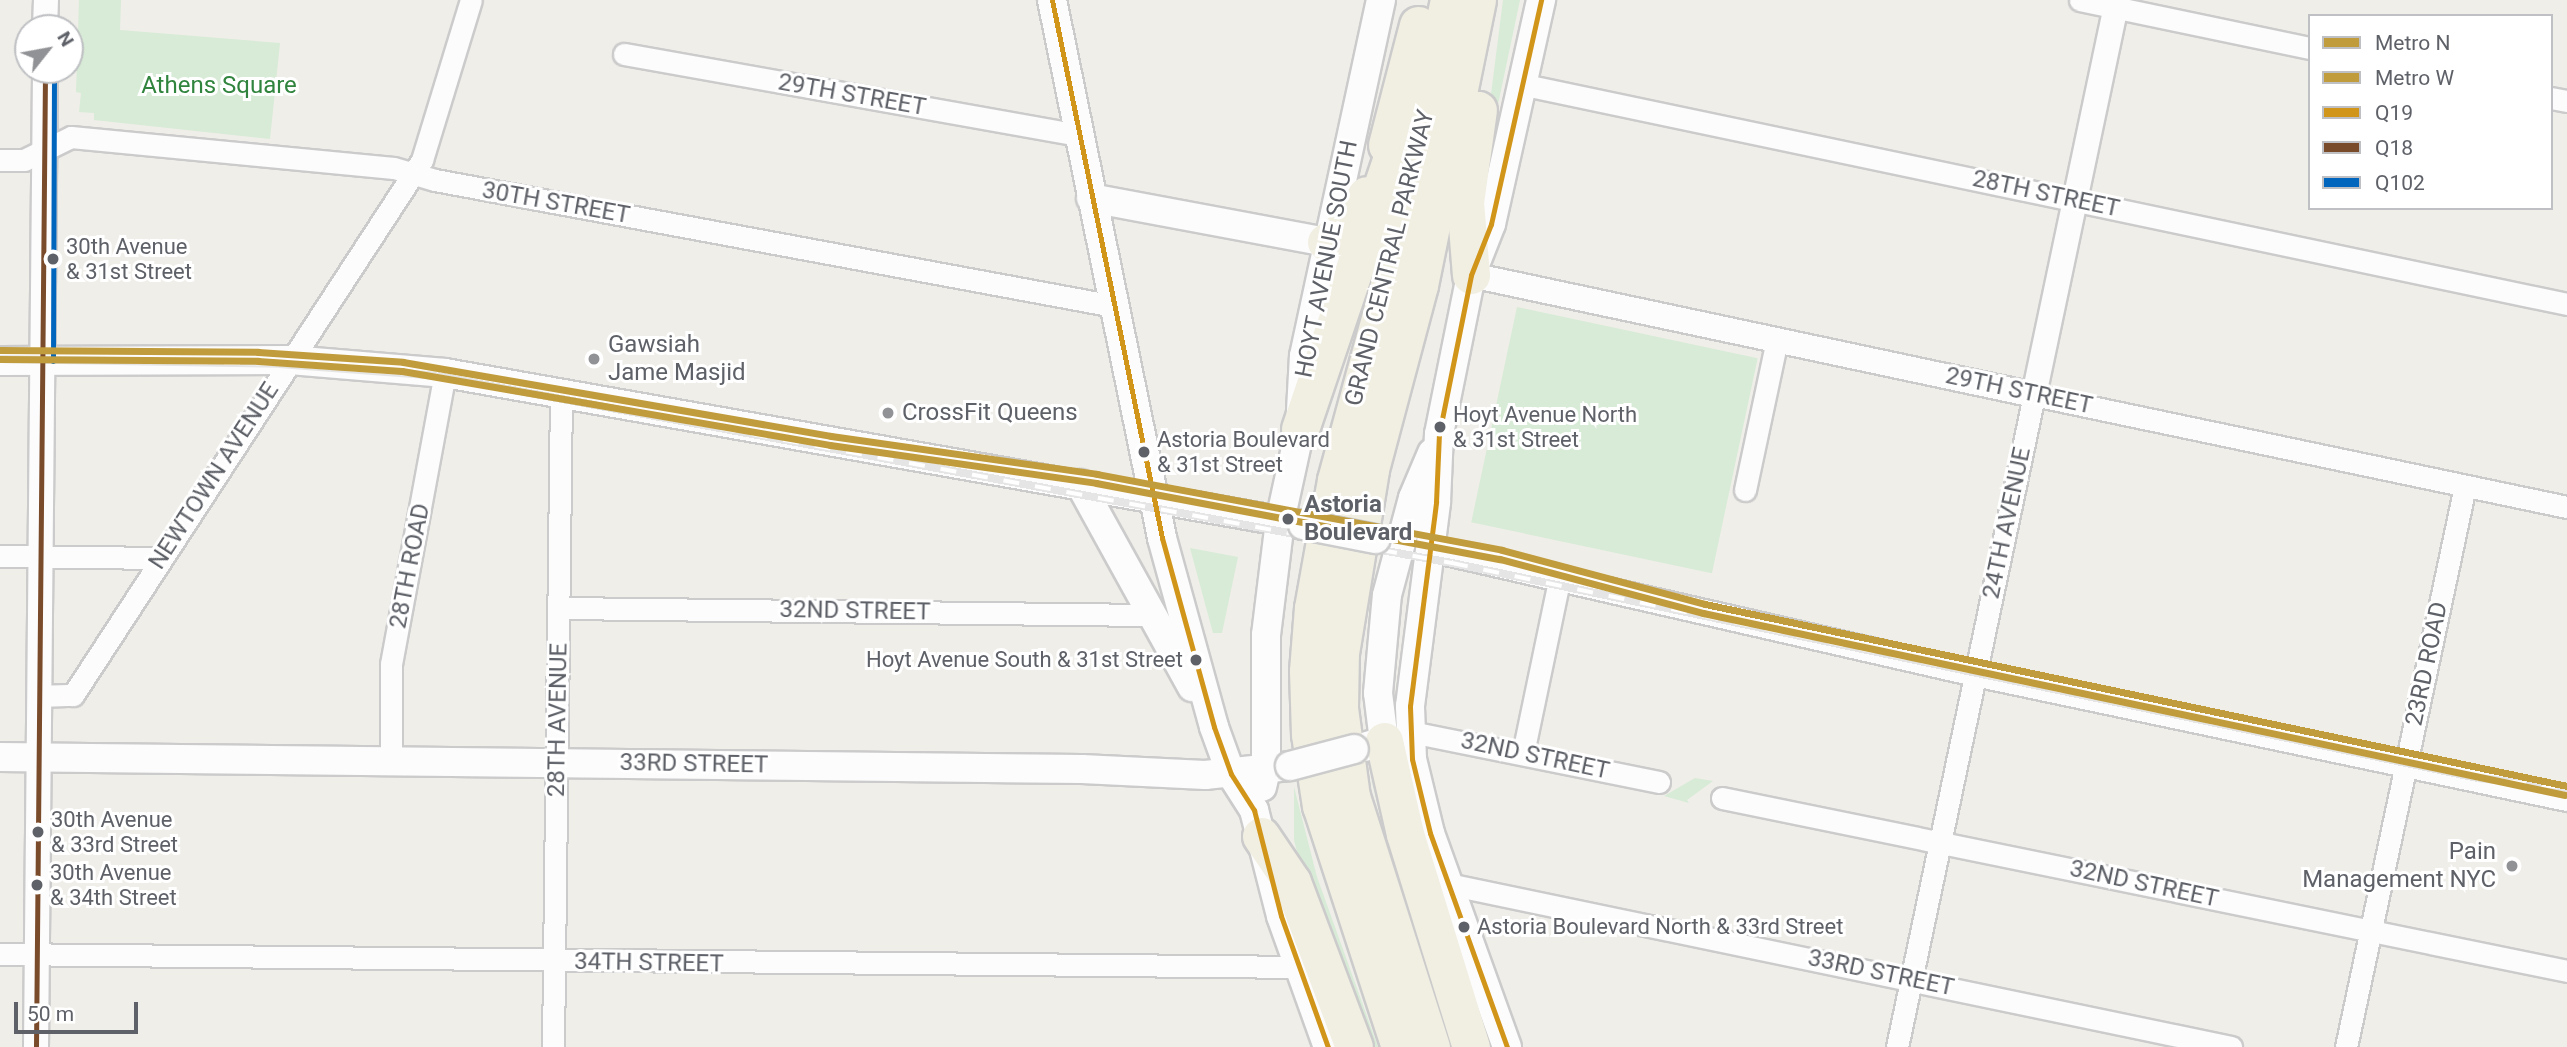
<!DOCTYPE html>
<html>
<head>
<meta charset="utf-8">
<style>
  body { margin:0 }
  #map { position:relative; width:2567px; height:1047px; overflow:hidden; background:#efeee9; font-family:Roboto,sans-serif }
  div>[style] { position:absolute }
  .green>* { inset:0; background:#d7ebd6; transform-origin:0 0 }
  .roads { filter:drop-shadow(2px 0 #cccbcb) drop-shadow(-2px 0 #cccbcb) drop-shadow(0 2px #cccbcb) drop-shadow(0 -2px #cccbcb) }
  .minor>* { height:21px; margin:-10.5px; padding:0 10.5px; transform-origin:10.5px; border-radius:10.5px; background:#fdfcfc }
  .tertiary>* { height:24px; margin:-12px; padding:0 12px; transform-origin:12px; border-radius:12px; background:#fdfcfc }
  .secondary>* { height:28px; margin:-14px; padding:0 14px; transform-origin:14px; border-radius:14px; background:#fdfcfc }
  .motorway>* { height:37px; margin:-18.5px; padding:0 18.5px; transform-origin:18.5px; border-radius:18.5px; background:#f1eee2 }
  .rail>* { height:8px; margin-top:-4px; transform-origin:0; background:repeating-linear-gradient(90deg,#fff 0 16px,#e4e5e4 0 32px); box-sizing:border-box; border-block:2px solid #e4e5e4 }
  .bridges { filter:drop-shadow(2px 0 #cbcccb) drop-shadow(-2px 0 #cbcccb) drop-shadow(0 2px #cbcccb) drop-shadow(0 -2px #cbcccb) }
  .secondary-bridge>* { height:28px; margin:-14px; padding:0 14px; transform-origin:14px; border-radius:14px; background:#fdfcfc }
  .bus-1>* { height:5px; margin:-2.5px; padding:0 2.5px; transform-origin:2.5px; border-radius:2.5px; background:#d1951a }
  .bus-2>* { height:5px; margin:-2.5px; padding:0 2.5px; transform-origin:2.5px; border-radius:2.5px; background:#7a4b2a }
  .bus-3>* { height:5px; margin:-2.5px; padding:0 2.5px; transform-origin:2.5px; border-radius:2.5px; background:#0065bd }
  .metro-1>* { height:7px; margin:-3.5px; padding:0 3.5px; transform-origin:3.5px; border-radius:3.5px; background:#c19c3d }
  .metro-2>* { height:7px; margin:-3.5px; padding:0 3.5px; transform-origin:3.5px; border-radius:3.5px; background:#c19c3d }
  .dots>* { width:19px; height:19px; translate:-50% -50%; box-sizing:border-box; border:4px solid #fff; border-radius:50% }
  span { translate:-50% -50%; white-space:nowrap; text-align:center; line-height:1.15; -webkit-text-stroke:6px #fff; paint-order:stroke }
  .bus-label { font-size:22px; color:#5e6168 }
  .left { translate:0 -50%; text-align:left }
  .right { translate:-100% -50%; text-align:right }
  .park-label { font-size:24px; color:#30843d }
  .street-label { font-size:24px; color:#5e6168 }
  .poi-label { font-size:24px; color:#5e6168 }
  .stop-label { font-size:24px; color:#5e6168; font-weight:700 }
  .legend { position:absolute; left:2308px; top:14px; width:245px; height:196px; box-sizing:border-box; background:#fff; border:2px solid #bfc0c3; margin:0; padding:9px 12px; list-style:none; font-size:21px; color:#5e6168 }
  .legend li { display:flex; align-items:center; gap:14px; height:35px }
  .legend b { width:35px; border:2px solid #bfc0c3 }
  .north { position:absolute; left:14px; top:14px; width:70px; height:70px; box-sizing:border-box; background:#fff; border:2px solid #bfc0c3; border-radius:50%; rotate:59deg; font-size:19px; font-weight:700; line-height:28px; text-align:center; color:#5e6168 }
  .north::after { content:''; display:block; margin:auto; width:24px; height:32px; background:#919295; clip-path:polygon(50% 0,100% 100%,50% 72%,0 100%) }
  .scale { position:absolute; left:14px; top:1002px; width:124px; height:32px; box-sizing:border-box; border:4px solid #5e6168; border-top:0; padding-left:9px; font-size:21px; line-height:24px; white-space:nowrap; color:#5e6168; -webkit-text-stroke:5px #fff; paint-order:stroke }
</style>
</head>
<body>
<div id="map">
  <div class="green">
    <i style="clip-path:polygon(79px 0,121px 0,120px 30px,280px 43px,270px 139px,94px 120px,94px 113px,79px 112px,81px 93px,76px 92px)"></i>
    <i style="clip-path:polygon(1503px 0,1520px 0,1493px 128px,1487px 126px)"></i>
    <i style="left:1517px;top:307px;width:246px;height:220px;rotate:12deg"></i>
    <i style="clip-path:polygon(1190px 548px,1238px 557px,1222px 633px,1213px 633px)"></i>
    <i style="clip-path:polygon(1695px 778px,1713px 781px,1687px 800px,1689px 803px,1664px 796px)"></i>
    <i style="clip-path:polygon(1371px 779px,1399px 845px,1454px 1047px,1403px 903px)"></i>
    <i style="clip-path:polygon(1294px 787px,1317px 877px,1378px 1047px,1368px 1047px,1307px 890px,1294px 840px)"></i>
  </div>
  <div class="roads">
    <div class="minor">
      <i style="left:2080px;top:0;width:235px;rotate:11.8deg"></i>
      <i style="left:624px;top:54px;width:462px;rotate:10.1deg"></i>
      <i style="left:1525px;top:85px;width:1065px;rotate:11.87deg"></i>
      <i style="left:2551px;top:98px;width:16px;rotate:11deg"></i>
      <i style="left:0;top:160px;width:24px"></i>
      <i style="left:24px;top:160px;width:52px;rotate:-26.1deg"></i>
      <i style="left:71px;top:137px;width:324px;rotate:5.5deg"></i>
      <i style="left:394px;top:168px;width:43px;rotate:16.3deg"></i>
      <i style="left:435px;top:180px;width:691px;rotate:10.51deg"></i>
      <i style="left:1745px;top:490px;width:153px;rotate:-78deg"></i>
      <i style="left:0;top:556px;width:159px;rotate:0.7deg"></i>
      <i style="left:560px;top:608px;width:591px;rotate:0.68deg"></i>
      <i style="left:39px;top:696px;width:34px;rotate:-2deg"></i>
      <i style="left:73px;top:695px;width:639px;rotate:-56.88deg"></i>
      <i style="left:422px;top:160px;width:167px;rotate:-73deg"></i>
      <i style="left:1411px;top:732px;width:253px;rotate:11.4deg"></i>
      <i style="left:1523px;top:753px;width:181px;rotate:-78.2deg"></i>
      <i style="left:391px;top:761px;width:97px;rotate:-90deg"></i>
      <i style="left:391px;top:664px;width:296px;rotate:-79.5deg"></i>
      <i style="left:1722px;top:798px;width:863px;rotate:11.57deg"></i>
      <i style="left:1448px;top:884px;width:800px;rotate:11.76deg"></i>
      <i style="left:0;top:954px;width:1298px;rotate:0.57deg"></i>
      <i style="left:553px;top:1047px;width:653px;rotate:-89.3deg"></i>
      <i style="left:1897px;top:1047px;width:666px;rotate:-78.13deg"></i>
      <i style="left:2034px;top:395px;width:545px;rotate:11.87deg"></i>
      <i style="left:2346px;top:1047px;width:573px;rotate:-78.02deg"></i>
    </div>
    <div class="tertiary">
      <i style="left:45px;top:28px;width:28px;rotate:-88deg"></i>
      <i style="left:1471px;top:275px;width:576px;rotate:12.03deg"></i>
      <i style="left:2034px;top:395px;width:404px;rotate:-78.1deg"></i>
      <i style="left:1429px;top:549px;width:560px;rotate:12.89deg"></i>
      <i style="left:1975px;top:674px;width:605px;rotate:11.92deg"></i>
      <i style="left:36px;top:1047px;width:977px;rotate:-89.47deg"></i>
    </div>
    <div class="secondary">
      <i style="left:1052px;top:0;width:549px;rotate:78.44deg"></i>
      <i style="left:1162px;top:538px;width:196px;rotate:74.6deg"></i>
      <i style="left:1214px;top:727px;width:50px;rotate:70.1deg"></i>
      <i style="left:1231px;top:774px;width:43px;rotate:57.4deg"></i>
      <i style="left:1254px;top:810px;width:109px;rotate:75.7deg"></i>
      <i style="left:1281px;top:916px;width:139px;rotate:70.3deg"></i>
      <i style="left:1091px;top:198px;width:239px;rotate:10.6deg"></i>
      <i style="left:0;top:361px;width:290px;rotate:-0.2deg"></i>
      <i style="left:290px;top:360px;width:156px;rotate:4.8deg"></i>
      <i style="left:445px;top:373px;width:871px;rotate:10.05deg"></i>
      <i style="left:1080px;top:484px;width:232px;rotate:61.1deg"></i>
      <i style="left:1364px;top:747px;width:21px;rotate:-17deg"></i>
      <i style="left:1384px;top:741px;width:48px;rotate:-97.1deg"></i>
      <i style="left:1378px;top:693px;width:98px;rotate:-84.8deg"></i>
      <i style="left:1387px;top:595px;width:100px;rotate:-75deg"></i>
      <i style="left:1413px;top:498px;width:49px;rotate:-67.1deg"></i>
      <i style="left:0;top:757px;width:1082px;rotate:0.64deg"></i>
      <i style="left:1082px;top:769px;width:123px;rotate:2.8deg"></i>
      <i style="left:1205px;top:775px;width:85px;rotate:-6deg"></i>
      <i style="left:1262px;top:787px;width:17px;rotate:-77deg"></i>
      <i style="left:1266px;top:770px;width:135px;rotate:-90deg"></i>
      <i style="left:1266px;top:635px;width:115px;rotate:-83deg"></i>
      <i style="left:1280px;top:521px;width:94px;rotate:-77.7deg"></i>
      <i style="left:1300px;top:429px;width:73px;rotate:-86.9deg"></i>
      <i style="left:1304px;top:356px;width:364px;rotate:-77.8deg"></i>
      <i style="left:1507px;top:1047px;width:227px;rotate:-109.8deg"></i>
      <i style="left:1430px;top:833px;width:76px;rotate:-103.7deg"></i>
      <i style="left:1412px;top:759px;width:53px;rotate:-92.2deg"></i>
      <i style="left:1410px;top:706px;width:206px;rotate:-82.7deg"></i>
      <i style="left:1436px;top:502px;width:68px;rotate:-87.5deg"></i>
      <i style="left:1439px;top:434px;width:162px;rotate:-78.6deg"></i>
      <i style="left:1471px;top:275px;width:55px;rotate:-68.6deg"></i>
      <i style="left:1491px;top:224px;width:230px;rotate:-77.4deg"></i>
    </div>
    <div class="motorway">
      <i style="left:1387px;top:145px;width:124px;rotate:-75.5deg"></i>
      <i style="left:1326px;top:242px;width:26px;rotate:-36deg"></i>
      <i style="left:1347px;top:227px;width:37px;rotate:-59deg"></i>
      <i style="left:1471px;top:275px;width:73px;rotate:-94.7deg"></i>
      <i style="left:1465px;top:202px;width:93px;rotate:-82deg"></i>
      <i style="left:1300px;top:429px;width:322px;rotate:-71.3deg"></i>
      <i style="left:1384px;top:741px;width:95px;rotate:77.3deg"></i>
      <i style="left:1405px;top:834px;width:223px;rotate:72.8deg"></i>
      <i style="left:1261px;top:836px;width:55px;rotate:56deg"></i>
      <i style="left:1292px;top:882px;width:176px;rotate:69.4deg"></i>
      <i style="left:1400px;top:1047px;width:254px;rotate:-108.1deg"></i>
      <i style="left:1321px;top:806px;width:73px;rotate:-98.7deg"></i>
      <i style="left:1310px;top:734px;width:63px;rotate:-91.8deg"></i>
      <i style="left:1308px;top:671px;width:63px;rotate:-85.5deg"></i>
      <i style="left:1313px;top:608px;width:130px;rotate:-79.8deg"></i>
      <i style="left:1336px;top:480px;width:210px;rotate:-74.8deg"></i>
      <i style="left:1391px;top:277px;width:283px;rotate:-78.2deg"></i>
      <i style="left:1431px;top:1047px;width:262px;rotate:-107.7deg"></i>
      <i style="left:1351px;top:797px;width:90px;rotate:-97.7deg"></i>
      <i style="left:1339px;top:708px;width:55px;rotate:-89deg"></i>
      <i style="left:1340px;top:653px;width:186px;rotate:-80.7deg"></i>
      <i style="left:1370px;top:469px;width:190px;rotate:-75.1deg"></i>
      <i style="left:1419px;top:285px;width:291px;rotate:-78.5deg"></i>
    </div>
  </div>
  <div class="rail">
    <i style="left:0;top:359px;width:279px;rotate:1deg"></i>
    <i style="left:279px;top:364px;width:158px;rotate:4.3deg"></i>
    <i style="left:437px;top:376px;width:1032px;rotate:10.44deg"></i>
    <i style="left:1452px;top:563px;width:1048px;rotate:11.84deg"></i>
    <i style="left:2478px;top:778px;width:90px;rotate:6.4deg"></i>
  </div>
  <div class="bridges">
    <div class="secondary-bridge">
      <i style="left:1303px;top:525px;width:74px;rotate:10.9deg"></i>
      <i style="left:1290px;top:766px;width:66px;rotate:-14.9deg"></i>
    </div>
  </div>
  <div class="bus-1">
    <i style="left:1052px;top:0;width:549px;rotate:78.44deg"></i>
    <i style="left:1162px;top:538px;width:196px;rotate:74.6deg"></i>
    <i style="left:1214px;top:727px;width:50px;rotate:70.1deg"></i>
    <i style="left:1231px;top:774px;width:43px;rotate:57.4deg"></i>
    <i style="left:1254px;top:810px;width:109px;rotate:75.7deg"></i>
    <i style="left:1281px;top:916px;width:139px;rotate:70.3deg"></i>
    <i style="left:1507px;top:1047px;width:227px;rotate:-109.8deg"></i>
    <i style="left:1430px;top:833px;width:76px;rotate:-103.7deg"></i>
    <i style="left:1412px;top:759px;width:53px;rotate:-92.2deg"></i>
    <i style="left:1410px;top:706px;width:206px;rotate:-82.7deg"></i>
    <i style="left:1436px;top:502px;width:68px;rotate:-87.5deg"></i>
    <i style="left:1439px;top:434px;width:162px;rotate:-78.6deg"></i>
    <i style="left:1471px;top:275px;width:55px;rotate:-68.6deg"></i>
    <i style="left:1491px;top:224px;width:230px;rotate:-77.4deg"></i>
  </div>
  <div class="bus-2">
    <i style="left:36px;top:1047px;width:977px;rotate:-89.47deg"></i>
  </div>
  <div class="bus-3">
    <i style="left:53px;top:361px;width:291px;rotate:-89.8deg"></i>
  </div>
  <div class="metro-1">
    <i style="left:0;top:350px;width:258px;rotate:0.4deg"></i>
    <i style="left:258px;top:352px;width:145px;rotate:3.9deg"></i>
    <i style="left:403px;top:362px;width:434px;rotate:9.8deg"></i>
    <i style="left:831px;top:436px;width:269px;rotate:8.1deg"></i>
    <i style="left:1097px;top:474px;width:412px;rotate:10.6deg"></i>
    <i style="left:1502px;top:550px;width:210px;rotate:14.9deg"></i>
    <i style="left:1705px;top:604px;width:881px;rotate:11.92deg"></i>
  </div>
  <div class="metro-2">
    <i style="left:0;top:359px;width:258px;rotate:0.4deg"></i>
    <i style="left:258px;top:361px;width:144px;rotate:4deg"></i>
    <i style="left:402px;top:371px;width:434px;rotate:9.8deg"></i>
    <i style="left:830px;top:445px;width:269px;rotate:8.1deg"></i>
    <i style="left:1096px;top:483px;width:411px;rotate:10.7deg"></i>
    <i style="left:1500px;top:559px;width:210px;rotate:14.9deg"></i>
    <i style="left:1703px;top:613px;width:881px;rotate:11.92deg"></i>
  </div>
  <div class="dots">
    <i style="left:53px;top:259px;background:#5e6168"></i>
    <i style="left:594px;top:359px;background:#919295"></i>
    <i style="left:888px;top:413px;background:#919295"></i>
    <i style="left:1440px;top:427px;background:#5e6168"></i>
    <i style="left:1144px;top:452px;background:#5e6168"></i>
    <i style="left:1288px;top:519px;background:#5e6168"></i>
    <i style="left:1196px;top:660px;background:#5e6168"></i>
    <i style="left:38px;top:832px;background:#5e6168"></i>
    <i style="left:2512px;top:866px;background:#919295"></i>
    <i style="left:37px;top:885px;background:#5e6168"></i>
    <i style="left:1464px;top:927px;background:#5e6168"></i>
  </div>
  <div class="bus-label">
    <span class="left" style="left:66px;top:259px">30th Avenue<br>&amp; 31st Street</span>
    <span class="left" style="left:1453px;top:427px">Hoyt Avenue North<br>&amp; 31st Street</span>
    <span class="left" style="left:1157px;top:452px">Astoria Boulevard<br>&amp; 31st Street</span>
    <span class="right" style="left:1183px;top:660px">Hoyt Avenue South &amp; 31st Street</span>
    <span class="left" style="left:51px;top:832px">30th Avenue<br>&amp; 33rd Street</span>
    <span class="left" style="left:50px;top:885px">30th Avenue<br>&amp; 34th Street</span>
    <span class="left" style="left:1477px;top:927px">Astoria Boulevard North &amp; 33rd Street</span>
  </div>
  <div class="park-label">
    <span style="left:219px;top:86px">Athens Square</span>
  </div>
  <div class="street-label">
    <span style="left:852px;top:95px;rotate:10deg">29TH STREET</span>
    <span style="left:2046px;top:194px;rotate:12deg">28TH STREET</span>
    <span style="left:556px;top:203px;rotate:10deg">30TH STREET</span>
    <span style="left:1390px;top:258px;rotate:-76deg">GRAND CENTRAL PARKWAY</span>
    <span style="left:1327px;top:259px;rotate:-79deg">HOYT AVENUE SOUTH</span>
    <span style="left:2019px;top:391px;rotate:12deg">29TH STREET</span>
    <span style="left:214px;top:476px;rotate:-57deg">NEWTOWN AVENUE</span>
    <span style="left:2007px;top:523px;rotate:-78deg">24TH AVENUE</span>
    <span style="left:410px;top:566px;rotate:-79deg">28TH ROAD</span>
    <span style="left:855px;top:611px;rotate:1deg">32ND STREET</span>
    <span style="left:2427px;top:664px;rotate:-78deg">23RD ROAD</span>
    <span style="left:558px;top:720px;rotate:-89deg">28TH AVENUE</span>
    <span style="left:1535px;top:756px;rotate:12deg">32ND STREET</span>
    <span style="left:694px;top:764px;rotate:1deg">33RD STREET</span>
    <span style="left:2144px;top:884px;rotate:12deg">32ND STREET</span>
    <span style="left:649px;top:963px;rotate:1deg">34TH STREET</span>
    <span style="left:1881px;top:973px;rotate:12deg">33RD STREET</span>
  </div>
  <div class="poi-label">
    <span class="left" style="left:608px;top:359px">Gawsiah<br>Jame Masjid</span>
    <span class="left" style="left:902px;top:413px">CrossFit Queens</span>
    <span class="right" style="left:2496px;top:866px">Pain<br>Management NYC</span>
  </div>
  <div class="stop-label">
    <span class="left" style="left:1304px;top:519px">Astoria<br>Boulevard</span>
  </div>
  <ul class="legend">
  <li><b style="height:9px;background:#c19c3d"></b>Metro N</li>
  <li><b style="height:9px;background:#c19c3d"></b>Metro W</li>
  <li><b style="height:9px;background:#d1951a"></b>Q19</li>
  <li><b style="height:9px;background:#7a4b2a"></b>Q18</li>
  <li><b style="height:9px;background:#0065bd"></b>Q102</li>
  </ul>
  <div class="north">N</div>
  <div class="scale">50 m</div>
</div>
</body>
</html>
